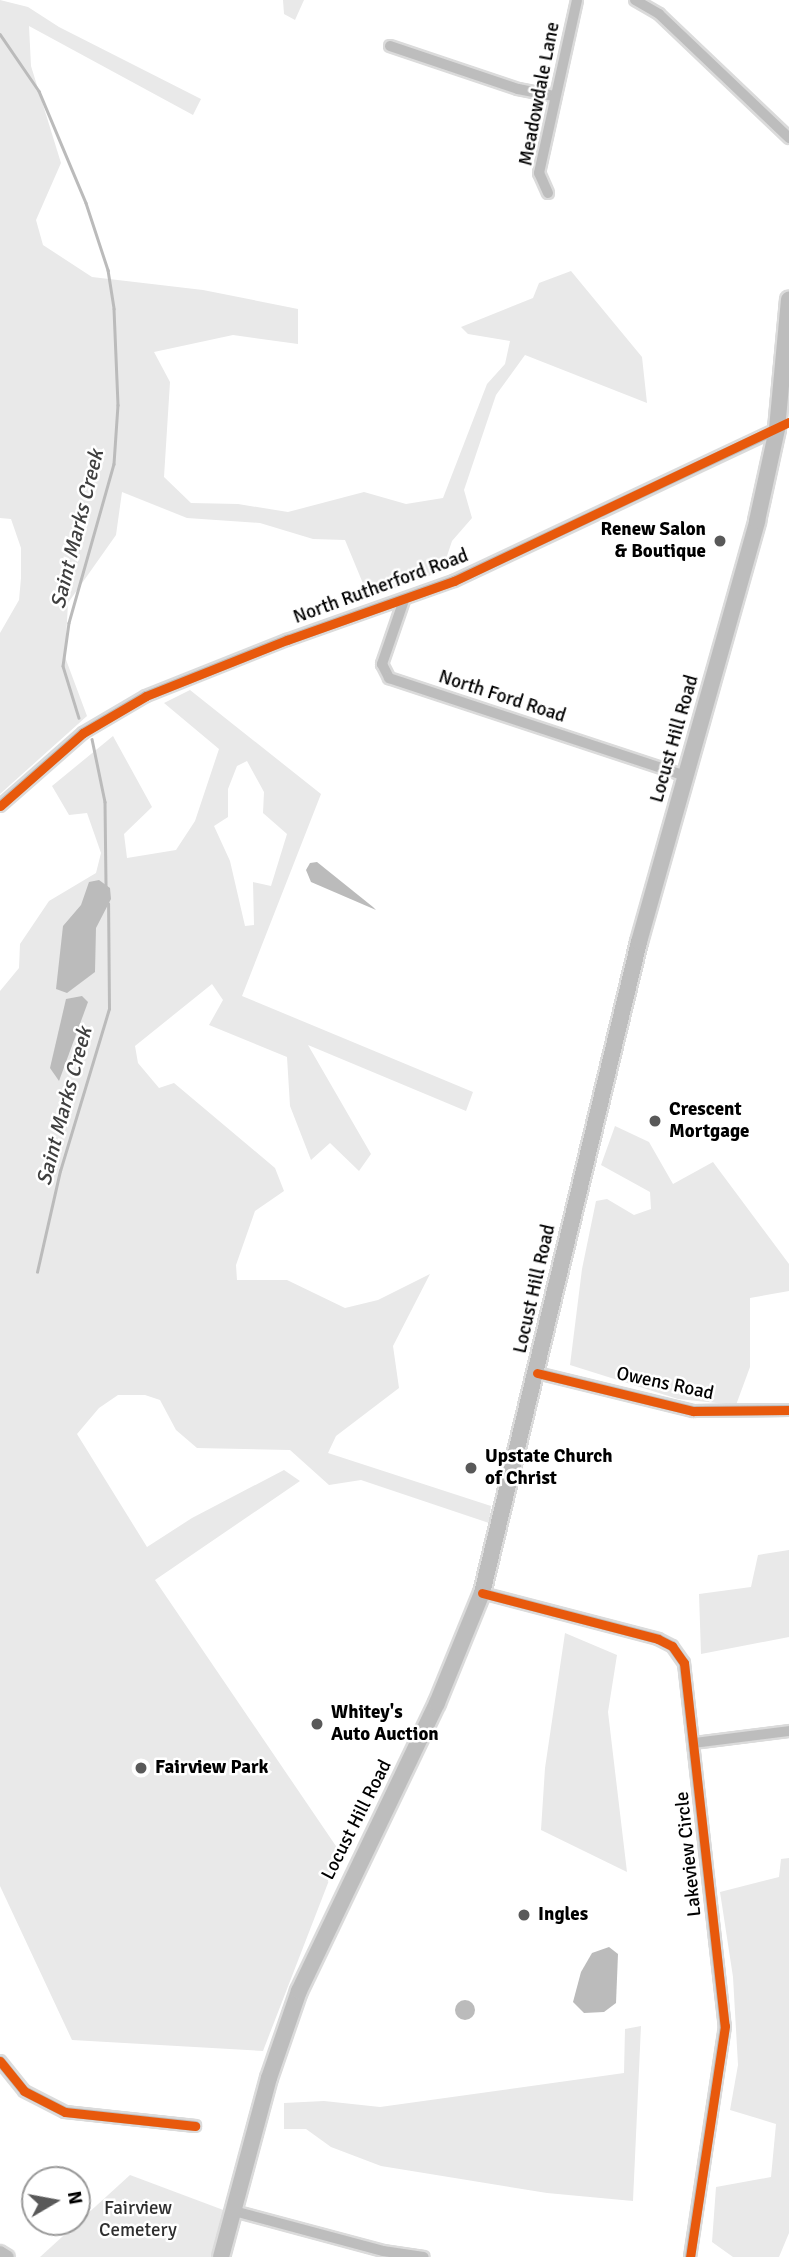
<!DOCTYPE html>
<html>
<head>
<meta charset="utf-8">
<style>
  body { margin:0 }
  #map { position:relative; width:789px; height:2257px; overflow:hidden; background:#fff; font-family:Signika,sans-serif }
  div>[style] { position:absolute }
  .green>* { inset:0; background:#e9e9e9 }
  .water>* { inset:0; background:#bbb }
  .round { border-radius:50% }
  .stream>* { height:2.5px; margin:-1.25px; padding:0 1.25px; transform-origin:1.25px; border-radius:1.25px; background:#bbb }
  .roads { filter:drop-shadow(2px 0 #dbdbdb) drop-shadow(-2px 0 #dbdbdb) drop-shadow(0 2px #dbdbdb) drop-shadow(0 -2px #dbdbdb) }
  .minor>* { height:10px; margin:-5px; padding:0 5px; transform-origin:5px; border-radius:5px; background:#bdbdbd }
  .tertiary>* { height:12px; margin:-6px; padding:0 6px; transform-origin:6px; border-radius:6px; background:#bdbdbd }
  .primary>* { height:16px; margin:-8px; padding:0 8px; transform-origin:8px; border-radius:8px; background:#bdbdbd }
  .cycleway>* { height:9px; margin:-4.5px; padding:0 4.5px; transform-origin:4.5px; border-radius:4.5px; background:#e8590c }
  .dots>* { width:19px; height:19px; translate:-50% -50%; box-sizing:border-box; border:4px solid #fff; border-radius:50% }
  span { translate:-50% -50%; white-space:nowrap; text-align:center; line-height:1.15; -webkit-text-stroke:5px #fff; paint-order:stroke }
  .street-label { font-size:19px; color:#000 }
  .poi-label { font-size:19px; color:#000; font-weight:700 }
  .right { translate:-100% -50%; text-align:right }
  .left { translate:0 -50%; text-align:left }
  .park-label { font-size:19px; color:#2e2e2e }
  .water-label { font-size:21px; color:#3f3f3f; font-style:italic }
  .north { position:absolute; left:21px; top:2166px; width:70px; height:70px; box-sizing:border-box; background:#fff; border:2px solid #999; border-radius:50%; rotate:80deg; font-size:19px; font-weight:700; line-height:28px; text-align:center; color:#000 }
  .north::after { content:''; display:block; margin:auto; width:24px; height:32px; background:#595959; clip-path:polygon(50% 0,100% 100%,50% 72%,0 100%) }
</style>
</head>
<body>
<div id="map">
  <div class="green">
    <i style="clip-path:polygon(0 0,28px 7px,59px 27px,201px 99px,193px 115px,29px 26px,31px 66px,61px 163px,36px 220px,43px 245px,92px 277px,203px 290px,298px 309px,298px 344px,233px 335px,154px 352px,170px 382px,164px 477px,191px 503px,238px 504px,288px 512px,364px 492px,406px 504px,443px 498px,487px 384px,505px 364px,510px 341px,468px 334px,461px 327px,533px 298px,539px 283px,571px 271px,642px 357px,647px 403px,525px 355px,496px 395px,464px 490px,472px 518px,452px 541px,442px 571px,369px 598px,345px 540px,313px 539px,260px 523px,187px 518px,122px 492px,116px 535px,68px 603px,65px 657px,87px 716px,0 794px,0 633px,19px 600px,21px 578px,21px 548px,11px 519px,0 518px)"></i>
    <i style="clip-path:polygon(283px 0,304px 0,295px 20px,284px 14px)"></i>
    <i style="clip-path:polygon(evenodd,190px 690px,321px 794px,242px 996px,473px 1092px,466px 1111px,308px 1045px,371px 1154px,359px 1171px,330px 1143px,311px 1160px,290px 1106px,287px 1057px,209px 1025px,223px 1000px,212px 984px,135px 1046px,138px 1063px,159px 1088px,174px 1083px,275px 1168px,284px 1191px,255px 1211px,236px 1265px,237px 1280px,287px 1280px,345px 1308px,378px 1300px,430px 1274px,393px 1346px,399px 1388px,336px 1436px,328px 1453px,491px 1506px,489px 1523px,361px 1480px,329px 1485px,290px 1450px,197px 1448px,176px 1430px,160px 1400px,145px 1395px,118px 1395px,99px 1408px,77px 1434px,147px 1547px,192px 1518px,284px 1470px,300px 1481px,155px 1580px,340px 1852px,263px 2051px,72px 2040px,0 1886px,0 991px,19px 968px,20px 944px,49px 901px,96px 873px,101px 853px,87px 813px,69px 815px,52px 786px,113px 736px,152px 807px,124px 834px,127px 858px,176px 850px,195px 821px,219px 749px,164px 703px,190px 690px,247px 761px,264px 792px,263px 813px,287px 834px,271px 886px,253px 882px,254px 925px,245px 926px,230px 861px,214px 826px,228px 817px,228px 789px,237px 766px,247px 761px)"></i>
    <i style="clip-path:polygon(615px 1126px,649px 1142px,673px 1184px,713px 1162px,789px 1264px,789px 1291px,750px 1298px,750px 1367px,736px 1405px,678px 1399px,570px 1365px,582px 1269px,596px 1201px,607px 1199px,634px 1215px,651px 1209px,650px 1192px,601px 1165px)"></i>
    <i style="clip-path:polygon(789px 1550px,789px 1637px,701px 1654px,699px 1594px,751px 1587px,758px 1555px)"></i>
    <i style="clip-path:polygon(565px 1633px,617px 1655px,608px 1712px,627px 1872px,541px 1830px,545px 1768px)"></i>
    <i style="clip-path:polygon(789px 1858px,789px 2233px,779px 2257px,733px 2257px,712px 2242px,716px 2187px,771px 2177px,776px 2124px,730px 2110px,738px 2065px,733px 1977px,720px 1892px,779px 1877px,781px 1859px)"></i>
    <i style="clip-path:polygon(641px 2026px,633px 2201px,547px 2193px,381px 2166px,331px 2147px,306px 2129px,284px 2129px,284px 2103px,324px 2101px,380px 2107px,624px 2073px,625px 2029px)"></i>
    <i style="clip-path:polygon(130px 2175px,226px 2211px,217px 2257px,40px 2257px)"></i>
  </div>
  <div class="water">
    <i style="clip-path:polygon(317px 862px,373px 907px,376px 910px,311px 882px,306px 870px,310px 863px)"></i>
    <i style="clip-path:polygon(99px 880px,110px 888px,111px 899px,96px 928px,95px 972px,67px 993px,56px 989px,63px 926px,81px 905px,89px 882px)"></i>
    <i style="clip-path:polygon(82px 996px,88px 1002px,59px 1081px,50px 1068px,66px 999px)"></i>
    <i style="clip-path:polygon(609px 1947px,618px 1954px,616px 2003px,604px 2012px,584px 2013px,573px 2002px,581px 1972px,592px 1953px)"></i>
    <i class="round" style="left:455px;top:2000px;width:20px;height:20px"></i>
  </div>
  <div class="stream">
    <i style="left:0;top:34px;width:69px;rotate:55.6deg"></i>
    <i style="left:39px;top:91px;width:121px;rotate:67.2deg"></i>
    <i style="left:86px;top:203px;width:71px;rotate:71.8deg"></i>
    <i style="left:108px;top:270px;width:39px;rotate:81deg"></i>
    <i style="left:114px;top:309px;width:96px;rotate:87.6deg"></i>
    <i style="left:118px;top:405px;width:59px;rotate:93.9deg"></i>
    <i style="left:114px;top:464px;width:165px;rotate:105.8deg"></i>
    <i style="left:69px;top:623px;width:43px;rotate:97.9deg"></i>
    <i style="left:63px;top:666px;width:54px;rotate:72.9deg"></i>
    <i style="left:92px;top:739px;width:64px;rotate:78.3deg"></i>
    <i style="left:105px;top:802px;width:85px;rotate:89.3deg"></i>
    <i style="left:37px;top:1272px;width:104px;rotate:-77.2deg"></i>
    <i style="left:60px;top:1171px;width:169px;rotate:-73.2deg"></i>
    <i style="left:109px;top:1009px;width:105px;rotate:-90.5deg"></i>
  </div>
  <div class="roads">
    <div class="minor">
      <i style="left:635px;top:0;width:28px;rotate:30deg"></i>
      <i style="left:659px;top:14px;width:180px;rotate:43.6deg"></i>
      <i style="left:390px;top:46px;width:135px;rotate:18.6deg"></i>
      <i style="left:518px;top:89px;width:38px;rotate:11deg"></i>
      <i style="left:548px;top:193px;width:22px;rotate:-114deg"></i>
      <i style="left:539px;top:173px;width:177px;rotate:-77.6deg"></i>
      <i style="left:404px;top:600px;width:68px;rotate:109deg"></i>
      <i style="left:382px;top:664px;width:16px;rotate:63deg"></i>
      <i style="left:389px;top:678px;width:313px;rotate:18.3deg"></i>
      <i style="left:0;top:806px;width:111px;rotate:-41.3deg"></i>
      <i style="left:83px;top:733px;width:73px;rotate:-30.4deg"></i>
      <i style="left:146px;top:696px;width:152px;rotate:-21.7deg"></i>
      <i style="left:287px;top:640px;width:177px;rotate:-19.5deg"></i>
      <i style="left:454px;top:581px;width:357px;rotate:-25.2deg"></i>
      <i style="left:537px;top:1373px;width:161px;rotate:13.7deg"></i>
      <i style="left:693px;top:1411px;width:96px;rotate:-0.6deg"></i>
      <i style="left:482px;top:1593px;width:182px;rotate:14.6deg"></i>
      <i style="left:658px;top:1639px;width:16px;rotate:27deg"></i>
      <i style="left:672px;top:1646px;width:21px;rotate:55deg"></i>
      <i style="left:684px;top:1663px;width:365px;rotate:83.6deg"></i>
      <i style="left:725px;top:2026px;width:234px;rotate:98.6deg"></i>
      <i style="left:694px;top:1743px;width:96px;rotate:-7.2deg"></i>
      <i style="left:0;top:2061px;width:38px;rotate:51deg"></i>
      <i style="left:24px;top:2091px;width:46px;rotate:27.1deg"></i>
      <i style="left:65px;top:2112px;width:131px;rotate:6.1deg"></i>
      <i style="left:234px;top:2211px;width:154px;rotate:15deg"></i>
      <i style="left:383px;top:2251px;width:41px;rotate:8.3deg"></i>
    </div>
    <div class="tertiary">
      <i style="left:0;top:2252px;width:9px;rotate:32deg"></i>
    </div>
    <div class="primary">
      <i style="left:221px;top:2257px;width:185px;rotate:-75deg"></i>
      <i style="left:269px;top:2078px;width:92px;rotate:-71deg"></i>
      <i style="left:299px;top:1991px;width:319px;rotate:-64.4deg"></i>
      <i style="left:437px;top:1703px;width:119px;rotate:-67.8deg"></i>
      <i style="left:482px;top:1593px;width:670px;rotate:-76.44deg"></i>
      <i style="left:639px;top:942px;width:437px;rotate:-74.3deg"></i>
      <i style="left:757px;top:521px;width:94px;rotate:-77.7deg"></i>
      <i style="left:777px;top:429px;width:130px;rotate:-84.7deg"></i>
    </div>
  </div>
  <div class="cycleway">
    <i style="left:0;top:806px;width:111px;rotate:-41.3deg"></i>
    <i style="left:83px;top:733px;width:73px;rotate:-30.4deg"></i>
    <i style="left:146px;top:696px;width:152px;rotate:-21.7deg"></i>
    <i style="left:287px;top:640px;width:177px;rotate:-19.5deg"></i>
    <i style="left:454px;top:581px;width:371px;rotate:-25.4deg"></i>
    <i style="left:537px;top:1373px;width:161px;rotate:13.7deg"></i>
    <i style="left:693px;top:1411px;width:96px;rotate:-0.6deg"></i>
    <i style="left:482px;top:1593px;width:182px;rotate:14.6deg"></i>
    <i style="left:658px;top:1639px;width:16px;rotate:27deg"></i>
    <i style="left:672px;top:1646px;width:21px;rotate:55deg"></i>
    <i style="left:684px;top:1663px;width:365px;rotate:83.6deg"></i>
    <i style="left:725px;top:2026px;width:234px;rotate:98.6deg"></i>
    <i style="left:0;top:2061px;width:38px;rotate:51deg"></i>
    <i style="left:24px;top:2091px;width:46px;rotate:27.1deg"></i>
    <i style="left:65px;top:2112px;width:131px;rotate:6.1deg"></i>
  </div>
  <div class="dots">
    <i style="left:720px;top:541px;background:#595959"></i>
    <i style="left:655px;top:1121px;background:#595959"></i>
    <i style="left:471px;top:1468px;background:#595959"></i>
    <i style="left:317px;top:1724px;background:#595959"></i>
    <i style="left:141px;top:1768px;background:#595959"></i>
    <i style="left:524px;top:1915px;background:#595959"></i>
  </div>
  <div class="street-label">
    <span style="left:540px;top:94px;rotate:-79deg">Meadowdale Lane</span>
    <span style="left:381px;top:587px;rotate:-20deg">North Rutherford Road</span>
    <span style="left:502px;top:697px;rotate:18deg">North Ford Road</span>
    <span style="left:675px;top:739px;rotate:-74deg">Locust Hill Road</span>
    <span style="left:535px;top:1289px;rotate:-77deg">Locust Hill Road</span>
    <span style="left:665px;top:1384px;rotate:12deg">Owens Road</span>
    <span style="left:357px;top:1820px;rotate:-63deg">Locust Hill Road</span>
    <span style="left:689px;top:1854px;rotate:-96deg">Lakeview Circle</span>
  </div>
  <div class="poi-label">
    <span class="right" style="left:706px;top:541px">Renew Salon<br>&amp; Boutique</span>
    <span class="left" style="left:669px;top:1121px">Crescent<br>Mortgage</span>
    <span class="left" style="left:485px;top:1468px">Upstate Church<br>of Christ</span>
    <span class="left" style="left:331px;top:1724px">Whitey's<br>Auto Auction</span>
    <span class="left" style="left:155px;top:1768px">Fairview Park</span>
    <span class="left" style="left:538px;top:1915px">Ingles</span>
  </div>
  <div class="park-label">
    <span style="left:138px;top:2220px">Fairview<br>Cemetery</span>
  </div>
  <div class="water-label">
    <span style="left:77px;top:529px;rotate:-76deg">Saint Marks Creek</span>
    <span style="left:64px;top:1106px;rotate:-75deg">Saint Marks Creek</span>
  </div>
  <div class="north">N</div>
</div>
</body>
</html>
